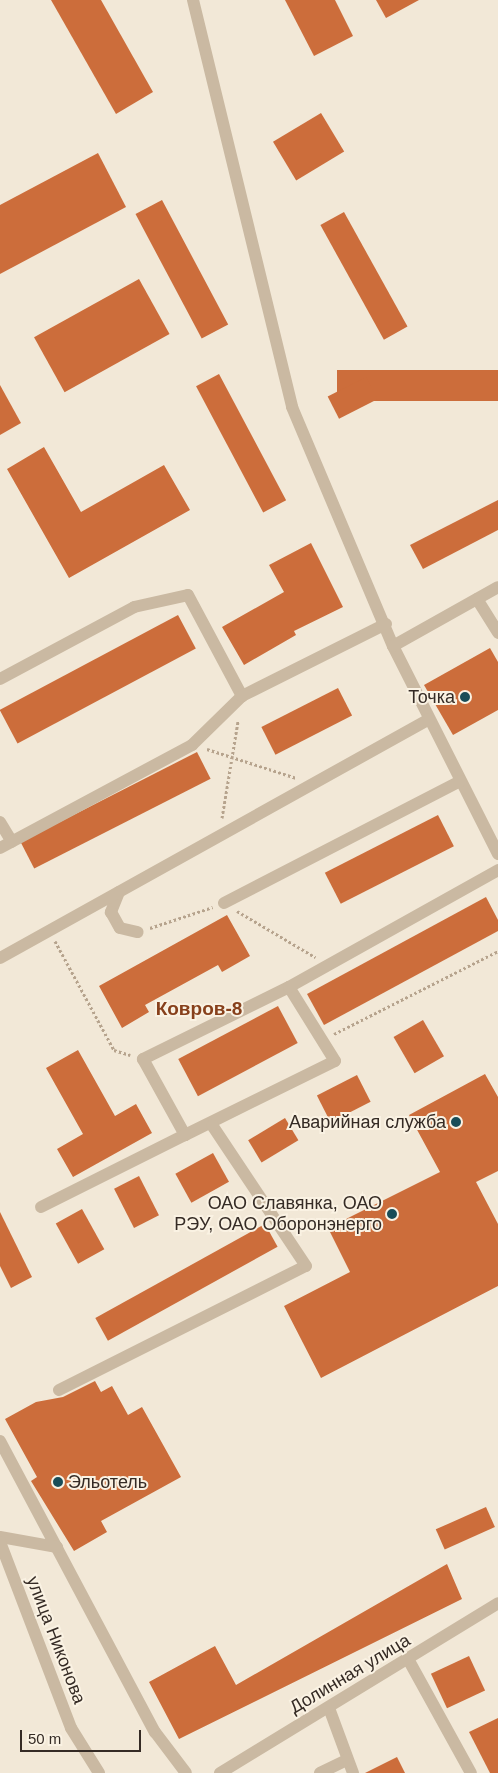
<!DOCTYPE html>
<html>
<head>
<meta charset="utf-8">
<style>
  body { margin:0 }
  #map { position:relative; width:498px; height:1773px; overflow:hidden; background:#f2e8d7; font-family:Arial,sans-serif }
  div>[style] { position:absolute }
  .building>* { inset:0; background:#cc6d3b; transform-origin:0 0 }
  .path>* { height:3px; margin-top:-1.5px; transform-origin:0; background:repeating-linear-gradient(90deg,#b6a38d 0 2.5px,transparent 0 5px) }
  .minor>* { height:12px; margin:-6px; padding:0 6px; transform-origin:6px; border-radius:6px; background:#cab9a2 }
  .dots>* { width:14px; height:14px; translate:-50% -50%; box-sizing:border-box; border:2px solid #faf2e3; border-radius:50% }
  span { translate:-50% -50%; white-space:nowrap; text-align:center; line-height:1.15; -webkit-text-stroke:4px #faf2e3; paint-order:stroke }
  .poi-label { font-size:18px; color:#352b25 }
  .right { translate:-100% -50%; text-align:right }
  .left { translate:0 -50%; text-align:left }
  .street-label { font-size:18px; color:#352b25 }
  .neighbourhood-label { font-size:19px; color:#87401b; font-weight:700 }
  .scale { position:absolute; left:20px; top:1730px; width:121px; height:22px; box-sizing:border-box; border:2px solid #352b25; border-top:0; padding-left:6px; font-size:15px; line-height:18px; white-space:nowrap; color:#352b25; -webkit-text-stroke:4px #faf2e3; paint-order:stroke }
</style>
</head>
<body>
<div id="map">
  <div class="building">
    <i style="clip-path:polygon(51px 0,101px 0,153px 92px,116px 114px)"></i>
    <i style="clip-path:polygon(285px 0,335px 0,353px 36px,314px 56px)"></i>
    <i style="clip-path:polygon(376px 0,419px 0,386px 18px)"></i>
    <i style="left:321px;top:113px;width:45px;height:56px;rotate:59deg"></i>
    <i style="clip-path:polygon(98px 153px,126px 207px,0 274px,0 205px)"></i>
    <i style="left:162px;top:200px;width:141px;height:30px;rotate:62deg"></i>
    <i style="left:344px;top:212px;width:131px;height:27px;rotate:61deg"></i>
    <i style="left:139px;top:279px;width:63px;height:120px;rotate:61deg"></i>
    <i style="left:498px;top:370px;width:31px;height:161px;rotate:90deg"></i>
    <i style="left:219px;top:374px;width:143px;height:26px;rotate:62deg"></i>
    <i style="left:366px;top:377px;width:25px;height:43px;rotate:63deg"></i>
    <i style="clip-path:polygon(0 385px,21px 423px,0 435px)"></i>
    <i style="clip-path:polygon(44px 447px,81px 512px,164px 465px,190px 510px,69px 578px,7px 469px)"></i>
    <i style="clip-path:polygon(498px 500px,498px 530px,423px 569px,410px 545px)"></i>
    <i style="clip-path:polygon(311px 543px,343px 607px,294px 631px,296px 635px,244px 665px,222px 627px,284px 592px,269px 565px)"></i>
    <i style="left:178px;top:615px;width:38px;height:202px;rotate:62deg"></i>
    <i style="clip-path:polygon(490px 648px,498px 662px,498px 710px,453px 735px,424px 685px)"></i>
    <i style="left:338px;top:688px;width:31px;height:86px;rotate:63deg"></i>
    <i style="left:197px;top:752px;width:30px;height:198px;rotate:63deg"></i>
    <i style="left:438px;top:815px;width:35px;height:127px;rotate:63deg"></i>
    <i style="clip-path:polygon(486px 897px,498px 920px,498px 931px,324px 1025px,307px 994px)"></i>
    <i style="clip-path:polygon(227px 915px,250px 956px,222px 972px,218px 965px,145px 1005px,149px 1012px,122px 1028px,99px 986px)"></i>
    <i style="left:278px;top:1006px;width:42px;height:113px;rotate:62deg"></i>
    <i style="left:423px;top:1020px;width:42px;height:34px;rotate:60deg"></i>
    <i style="clip-path:polygon(78px 1050px,115px 1116px,136px 1104px,152px 1133px,73px 1177px,57px 1149px,83px 1134px,46px 1068px)"></i>
    <i style="clip-path:polygon(485px 1074px,498px 1097px,498px 1171px,476px 1182px,498px 1224px,498px 1286px,321px 1378px,284px 1306px,350px 1272px,328px 1228px,440px 1172px,409px 1115px)"></i>
    <i style="left:357px;top:1075px;width:30px;height:45px;rotate:63deg"></i>
    <i style="left:285px;top:1118px;width:26px;height:43px;rotate:59deg"></i>
    <i style="left:213px;top:1153px;width:33px;height:43px;rotate:61deg"></i>
    <i style="left:139px;top:1176px;width:44px;height:28px;rotate:63deg"></i>
    <i style="left:82px;top:1209px;width:46px;height:30px;rotate:61deg"></i>
    <i style="clip-path:polygon(0 1212px,32px 1277px,11px 1288px,0 1266px)"></i>
    <i style="left:265px;top:1224px;width:26px;height:194px;rotate:61deg"></i>
    <i style="clip-path:polygon(95px 1381px,101px 1392px,112px 1386px,128px 1415px,142px 1407px,181px 1477px,101px 1521px,107px 1532px,74px 1551px,31px 1481px,37px 1477px,5px 1419px,36px 1402px,63px 1397px)"></i>
    <i style="left:486px;top:1507px;width:22px;height:55px;rotate:66deg"></i>
    <i style="clip-path:polygon(447px 1564px,462px 1599px,179px 1739px,149px 1682px,215px 1646px,236px 1685px)"></i>
    <i style="left:469px;top:1656px;width:38px;height:42px;rotate:65deg"></i>
    <i style="clip-path:polygon(498px 1718px,498px 1773px,490px 1773px,469px 1732px)"></i>
    <i style="clip-path:polygon(397px 1757px,405px 1773px,365px 1773px)"></i>
  </div>
  <div class="path">
    <i style="left:207px;top:749px;width:94px;rotate:18deg"></i>
    <i style="left:222px;top:818px;width:98px;rotate:-80.6deg"></i>
    <i style="left:237px;top:911px;width:91px;rotate:30.5deg"></i>
    <i style="left:150px;top:928px;width:66px;rotate:-18.4deg"></i>
    <i style="left:55px;top:941px;width:124px;rotate:61.6deg"></i>
    <i style="left:114px;top:1050px;width:17px;rotate:17deg"></i>
    <i style="left:334px;top:1034px;width:184px;rotate:-26.8deg"></i>
  </div>
  <div class="minor">
    <i style="left:193px;top:0;width:419px;rotate:76.3deg"></i>
    <i style="left:292px;top:407px;width:259px;rotate:67.1deg"></i>
    <i style="left:393px;top:646px;width:233px;rotate:63.2deg"></i>
    <i style="left:477px;top:599px;width:40px;rotate:58deg"></i>
    <i style="left:393px;top:646px;width:120px;rotate:-29.3deg"></i>
    <i style="left:0;top:679px;width:152px;rotate:-28.2deg"></i>
    <i style="left:134px;top:607px;width:55px;rotate:-12.5deg"></i>
    <i style="left:188px;top:595px;width:115px;rotate:61.9deg"></i>
    <i style="left:0;top:822px;width:23px;rotate:59deg"></i>
    <i style="left:0;top:848px;width:218px;rotate:-28.2deg"></i>
    <i style="left:192px;top:745px;width:70px;rotate:-44.4deg"></i>
    <i style="left:242px;top:696px;width:161px;rotate:-26.6deg"></i>
    <i style="left:119px;top:892px;width:22px;rotate:112deg"></i>
    <i style="left:111px;top:912px;width:18px;rotate:61deg"></i>
    <i style="left:120px;top:928px;width:18px;rotate:13deg"></i>
    <i style="left:224px;top:903px;width:266px;rotate:-27.3deg"></i>
    <i style="left:0;top:958px;width:491px;rotate:-29.1deg"></i>
    <i style="left:289px;top:987px;width:163px;rotate:153.7deg"></i>
    <i style="left:143px;top:1059px;width:87px;rotate:61.1deg"></i>
    <i style="left:185px;top:1135px;width:167px;rotate:-26.3deg"></i>
    <i style="left:335px;top:1061px;width:87px;rotate:-121.9deg"></i>
    <i style="left:289px;top:987px;width:240px;rotate:-29.2deg"></i>
    <i style="left:41px;top:1207px;width:161px;rotate:-26.6deg"></i>
    <i style="left:59px;top:1390px;width:276px;rotate:-26.7deg"></i>
    <i style="left:306px;top:1266px;width:169px;rotate:-123.7deg"></i>
    <i style="left:0;top:1441px;width:330px;rotate:62deg"></i>
    <i style="left:155px;top:1732px;width:51px;rotate:52.9deg"></i>
    <i style="left:0;top:1537px;width:58px;rotate:10deg"></i>
    <i style="left:0;top:1542px;width:199px;rotate:69.1deg"></i>
    <i style="left:71px;top:1728px;width:53px;rotate:58.1deg"></i>
    <i style="left:408px;top:1659px;width:130px;rotate:61.1deg"></i>
    <i style="left:329px;top:1708px;width:69px;rotate:69.7deg"></i>
    <i style="left:220px;top:1773px;width:326px;rotate:-31.4deg"></i>
    <i style="left:320px;top:1773px;width:30px;rotate:-26deg"></i>
  </div>
  <div class="dots">
    <i style="left:465px;top:697px;background:#194d58"></i>
    <i style="left:456px;top:1122px;background:#194d58"></i>
    <i style="left:392px;top:1214px;background:#194d58"></i>
    <i style="left:58px;top:1482px;background:#194d58"></i>
  </div>
  <div class="poi-label">
    <span class="right" style="left:455px;top:697px">Точка</span>
    <span class="right" style="left:446px;top:1122px">Аварийная служба</span>
    <span class="right" style="left:382px;top:1214px">ОАО Славянка, ОАО<br>РЭУ, ОАО Оборонэнерго</span>
    <span class="left" style="left:68px;top:1482px">Эльотель</span>
  </div>
  <div class="street-label">
    <span style="left:56px;top:1640px;rotate:69deg">улица Никонова</span>
    <span style="left:350px;top:1674px;rotate:-31deg">Долинная улица</span>
  </div>
  <div class="neighbourhood-label">
    <span style="left:199px;top:1009px">Ковров-8</span>
  </div>
  <div class="scale">50 m</div>
</div>
</body>
</html>
